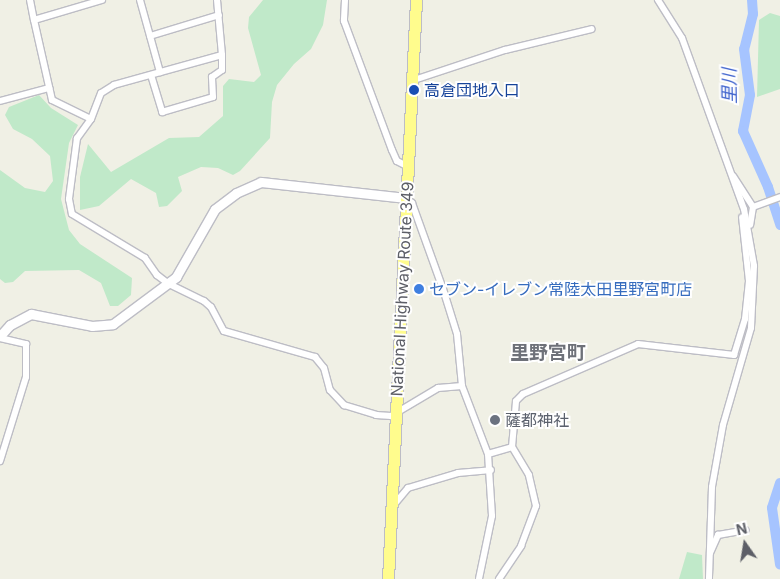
<!DOCTYPE html>
<html>
<head>
<meta charset="utf-8">
<style>
  body { margin:0 }
  #map { position:relative; width:780px; height:579px; overflow:hidden; background:#f0f0e5; font-family:Inter,"Noto Sans JP",sans-serif }
  div>[style] { position:absolute }
  .green>* { inset:0; background:#c0e9c9 }
  .river>* { height:10px; margin:-5px; padding:0 5px; transform-origin:5px; border-radius:5px; background:#a6c4ff }
  .roads { filter:drop-shadow(1px 0 #bdbdc5) drop-shadow(-1px 0 #bdbdc5) drop-shadow(0 1px #bdbdc5) drop-shadow(0 -1px #bdbdc5) }
  .street>* { height:6px; margin:-3px; padding:0 3px; transform-origin:3px; border-radius:3px; background:#fff }
  .secondary>* { height:9px; margin:-4.5px; padding:0 4.5px; transform-origin:4.5px; border-radius:4.5px; background:#fff }
  .highway>* { height:11px; margin:-5.5px; padding:0 5.5px; transform-origin:5.5px; border-radius:5.5px; background:#fffc8d }
  .dots>* { width:14px; height:14px; translate:-50% -50%; box-sizing:border-box; border:2px solid #fff; border-radius:50% }
  span { translate:-50% -50%; white-space:nowrap; text-align:center; line-height:1.15; -webkit-text-stroke:4px #fff; paint-order:stroke }
  .transit-label { font-size:16px; color:#164399 }
  .left { translate:0 -50%; text-align:left }
  .street-label { font-size:16px; color:#5d5f67 }
  .shop-label { font-size:16px; color:#366cbe }
  .worship-label { font-size:16px; color:#5b616d }
  .water-label { font-size:18px; color:#3f63cd; font-style:italic }
  .quarter-label { font-size:19px; color:#6e7179; font-weight:700 }
  .north { position:absolute; left:720px; top:519px; width:50px; height:50px; -webkit-text-stroke:4px #fff; paint-order:stroke; rotate:347deg; font-size:14px; font-weight:700; line-height:20px; text-align:center; color:#5d5f67 }
  .north::after { content:''; display:block; margin:auto; width:18px; height:22px; background:#5d5f67; clip-path:polygon(50% 0,100% 100%,50% 72%,0 100%) }
</style>
</head>
<body>
<div id="map">
  <div class="green">
    <i style="clip-path:polygon(263px 0,327px 0,323px 25px,311px 49px,294px 64px,277px 85px,272px 102px,270px 138px,240px 171px,233px 175px,218px 168px,201px 167px,178px 177px,182px 191px,167px 206px,159px 207px,156px 193px,131px 179px,99px 206px,80px 210px,80px 177px,88px 144px,111px 172px,169px 138px,199px 137px,223px 116px,223px 86px,229px 79px,254px 82px,261px 75px,248px 28px,249px 17px)"></i>
    <i style="clip-path:polygon(770px 13px,780px 16px,780px 89px,757px 97px,759px 20px)"></i>
    <i style="clip-path:polygon(39px 95px,51px 108px,78px 125px,69px 143px,61px 199px,69px 230px,80px 244px,132px 278px,131px 295px,118px 306px,110px 306px,101px 283px,79px 270px,25px 271px,13px 282px,5px 283px,0 279px,0 170px,25px 188px,45px 192px,53px 181px,50px 156px,32px 139px,13px 129px,5px 115px,9px 107px)"></i>
    <i style="clip-path:polygon(687px 552px,702px 555px,703px 579px,679px 579px)"></i>
  </div>
  <div class="river">
    <i style="left:752px;top:0;width:14px;rotate:86deg"></i>
    <i style="left:753px;top:14px;width:36px;rotate:104deg"></i>
    <i style="left:744px;top:49px;width:46px;rotate:82.6deg"></i>
    <i style="left:750px;top:95px;width:37px;rotate:101deg"></i>
    <i style="left:743px;top:131px;width:61px;rotate:65.9deg"></i>
    <i style="left:768px;top:187px;width:40px;rotate:72deg"></i>
    <i style="left:780px;top:483px;width:26px;rotate:108deg"></i>
    <i style="left:772px;top:508px;width:57px;rotate:81.9deg"></i>
  </div>
  <div class="roads">
    <div class="street">
      <i style="left:30px;top:0;width:20px;rotate:79deg"></i>
      <i style="left:34px;top:20px;width:71px;rotate:-16.4deg"></i>
      <i style="left:140px;top:0;width:75px;rotate:74.5deg"></i>
      <i style="left:217px;top:0;width:55px;rotate:84.8deg"></i>
      <i style="left:222px;top:55px;width:112px;rotate:164.5deg"></i>
      <i style="left:114px;top:85px;width:15px;rotate:148deg"></i>
      <i style="left:101px;top:93px;width:28px;rotate:111deg"></i>
      <i style="left:91px;top:119px;width:24px;rotate:126deg"></i>
      <i style="left:77px;top:138px;width:62px;rotate:97.5deg"></i>
      <i style="left:69px;top:199px;width:15px;rotate:79deg"></i>
      <i style="left:72px;top:214px;width:85px;rotate:31.1deg"></i>
      <i style="left:145px;top:258px;width:21px;rotate:55deg"></i>
      <i style="left:157px;top:275px;width:15px;rotate:37deg"></i>
      <i style="left:169px;top:284px;width:39px;rotate:26deg"></i>
      <i style="left:204px;top:301px;width:9px;rotate:41deg"></i>
      <i style="left:211px;top:307px;width:27px;rotate:62deg"></i>
      <i style="left:224px;top:331px;width:95px;rotate:15.9deg"></i>
      <i style="left:315px;top:357px;width:14px;rotate:51deg"></i>
      <i style="left:324px;top:368px;width:23px;rotate:75deg"></i>
      <i style="left:330px;top:390px;width:21px;rotate:47deg"></i>
      <i style="left:344px;top:405px;width:34px;rotate:17deg"></i>
      <i style="left:376px;top:415px;width:15px;rotate:4deg"></i>
      <i style="left:391px;top:416px;width:55px;rotate:-30.8deg"></i>
      <i style="left:438px;top:388px;width:24px;rotate:-5deg"></i>
      <i style="left:345px;top:0;width:21px;rotate:93deg"></i>
      <i style="left:344px;top:21px;width:138px;rotate:69.6deg"></i>
      <i style="left:392px;top:150px;width:12px;rotate:66deg"></i>
      <i style="left:397px;top:161px;width:11px;rotate:27deg"></i>
      <i style="left:658px;top:0;width:45px;rotate:57.7deg"></i>
      <i style="left:682px;top:38px;width:182px;rotate:70.1deg"></i>
      <i style="left:744px;top:209px;width:58px;rotate:80deg"></i>
      <i style="left:754px;top:266px;width:62px;rotate:92.8deg"></i>
      <i style="left:751px;top:328px;width:101px;rotate:106.1deg"></i>
      <i style="left:723px;top:425px;width:63px;rotate:100.1deg"></i>
      <i style="left:712px;top:487px;width:92px;rotate:91.9deg"></i>
      <i style="left:34px;top:20px;width:82px;rotate:77.3deg"></i>
      <i style="left:52px;top:100px;width:43px;rotate:26deg"></i>
      <i style="left:150px;top:36px;width:72px;rotate:-16.9deg"></i>
      <i style="left:151px;top:75px;width:39px;rotate:73deg"></i>
      <i style="left:162px;top:112px;width:53px;rotate:-16.4deg"></i>
      <i style="left:213px;top:97px;width:20px;rotate:-93deg"></i>
      <i style="left:212px;top:77px;width:12px;rotate:-35deg"></i>
      <i style="left:222px;top:70px;width:15px;rotate:-90deg"></i>
      <i style="left:411px;top:81px;width:99px;rotate:-18.3deg"></i>
      <i style="left:505px;top:50px;width:89px;rotate:-13.6deg"></i>
      <i style="left:0;top:101px;width:51px;rotate:-14.9deg"></i>
      <i style="left:733px;top:176px;width:37px;rotate:57deg"></i>
      <i style="left:753px;top:207px;width:18px;rotate:99deg"></i>
      <i style="left:406px;top:198px;width:8px;rotate:40deg"></i>
      <i style="left:412px;top:203px;width:91px;rotate:70.2deg"></i>
      <i style="left:443px;top:289px;width:47px;rotate:72.7deg"></i>
      <i style="left:457px;top:334px;width:52px;rotate:84.5deg"></i>
      <i style="left:462px;top:386px;width:73px;rotate:69.1deg"></i>
      <i style="left:488px;top:454px;width:62px;rotate:86.3deg"></i>
      <i style="left:492px;top:516px;width:64px;rotate:101.7deg"></i>
      <i style="left:753px;top:207px;width:29px;rotate:-20deg"></i>
      <i style="left:0;top:338px;width:27px;rotate:13deg"></i>
      <i style="left:26px;top:344px;width:33px;rotate:90deg"></i>
      <i style="left:26px;top:377px;width:88px;rotate:107.2deg"></i>
      <i style="left:488px;top:454px;width:25px;rotate:-16deg"></i>
      <i style="left:512px;top:447px;width:46px;rotate:-85deg"></i>
      <i style="left:516px;top:401px;width:10px;rotate:-45deg"></i>
      <i style="left:523px;top:394px;width:125px;rotate:-23.5deg"></i>
      <i style="left:638px;top:344px;width:97px;rotate:6.5deg"></i>
      <i style="left:734px;top:355px;width:38px;rotate:-73deg"></i>
      <i style="left:745px;top:319px;width:38px;rotate:-84deg"></i>
      <i style="left:749px;top:281px;width:64px;rotate:-96.2deg"></i>
      <i style="left:392px;top:507px;width:25px;rotate:-50deg"></i>
      <i style="left:408px;top:488px;width:52px;rotate:-16.7deg"></i>
      <i style="left:458px;top:473px;width:33px;rotate:-5deg"></i>
      <i style="left:710px;top:553px;width:20px;rotate:-66deg"></i>
      <i style="left:718px;top:535px;width:28px;rotate:-10deg"></i>
      <i style="left:499px;top:579px;width:40px;rotate:-56deg"></i>
      <i style="left:521px;top:546px;width:43px;rotate:-69.4deg"></i>
      <i style="left:536px;top:506px;width:32px;rotate:-103deg"></i>
      <i style="left:529px;top:475px;width:33px;rotate:-121deg"></i>
    </div>
    <div class="secondary">
      <i style="left:0;top:336px;width:15px;rotate:-48deg"></i>
      <i style="left:10px;top:325px;width:24px;rotate:-28deg"></i>
      <i style="left:31px;top:314px;width:62px;rotate:11.1deg"></i>
      <i style="left:92px;top:326px;width:21px;rotate:-5deg"></i>
      <i style="left:113px;top:324px;width:79px;rotate:-36.7deg"></i>
      <i style="left:176px;top:277px;width:78px;rotate:-60.2deg"></i>
      <i style="left:215px;top:209px;width:26px;rotate:-37deg"></i>
      <i style="left:236px;top:193px;width:27px;rotate:-24deg"></i>
      <i style="left:261px;top:182px;width:146px;rotate:6.3deg"></i>
    </div>
    <div class="highway">
      <i style="left:388px;top:579px;width:580px;rotate:-87.23deg"></i>
    </div>
  </div>
  <div class="dots">
    <i style="left:414px;top:90px;background:#1a4fb4"></i>
    <i style="left:419px;top:289px;background:#3f7fe0"></i>
    <i style="left:495px;top:420px;background:#6b7280"></i>
  </div>
  <div class="transit-label">
    <span class="left" style="left:424px;top:90px">高倉団地入口</span>
  </div>
  <div class="street-label">
    <span style="left:402px;top:289px;rotate:-87deg">National Highway Route 349</span>
  </div>
  <div class="shop-label">
    <span class="left" style="left:429px;top:289px">セブン-イレブン常陸太田里野宮町店</span>
  </div>
  <div class="worship-label">
    <span class="left" style="left:505px;top:420px">薩都神社</span>
  </div>
  <div class="water-label">
    <span style="left:730px;top:86px;rotate:-91deg">里川</span>
  </div>
  <div class="quarter-label">
    <span style="left:548px;top:353px">里野宮町</span>
  </div>
  <div class="north">N</div>
</div>
</body>
</html>
